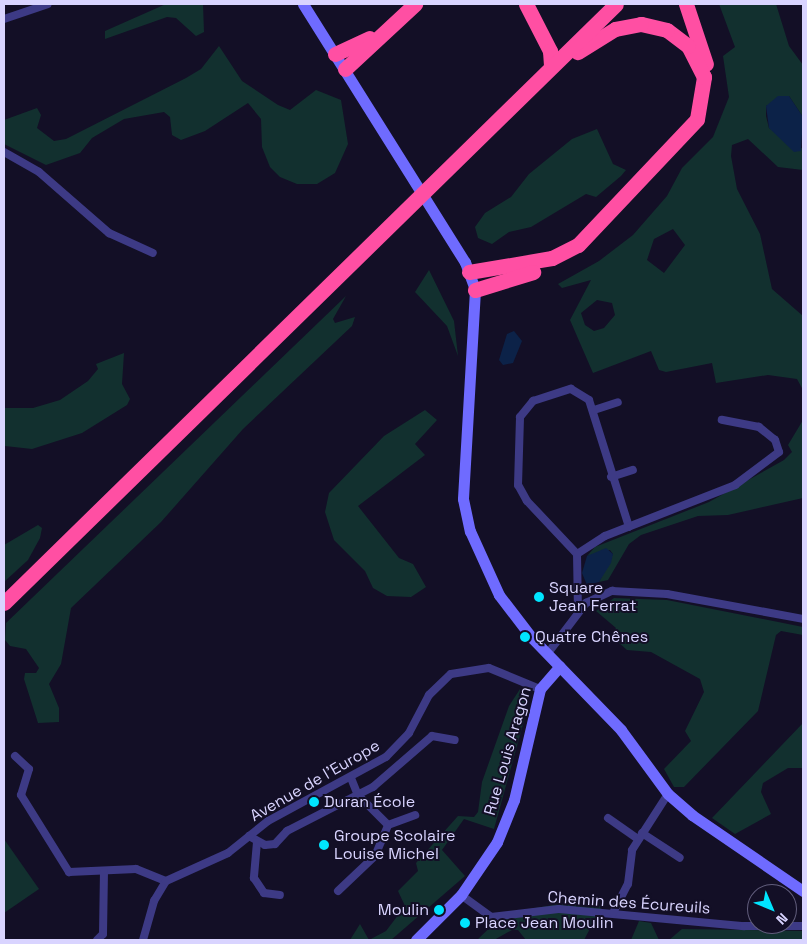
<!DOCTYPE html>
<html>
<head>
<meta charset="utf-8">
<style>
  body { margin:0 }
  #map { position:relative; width:807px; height:944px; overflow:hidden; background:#130f26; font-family:"Space Grotesk",sans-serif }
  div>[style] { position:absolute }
  .green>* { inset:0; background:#12302f }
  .water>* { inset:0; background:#0c2248 }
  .street>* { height:8px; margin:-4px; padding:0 4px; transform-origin:4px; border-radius:4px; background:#3d3a85 }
  .secondary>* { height:11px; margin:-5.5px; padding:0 5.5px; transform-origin:5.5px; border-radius:5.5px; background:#6f6bff }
  .highway>* { height:15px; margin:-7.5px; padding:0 7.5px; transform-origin:7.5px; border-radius:7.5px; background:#ff4fa3 }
  .dots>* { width:14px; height:14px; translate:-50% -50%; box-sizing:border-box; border:2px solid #130f26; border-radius:50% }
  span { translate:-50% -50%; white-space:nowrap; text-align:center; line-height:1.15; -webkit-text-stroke:4px #130f26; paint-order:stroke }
  .poi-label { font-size:16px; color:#d9d4ff }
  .left { translate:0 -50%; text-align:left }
  .right { translate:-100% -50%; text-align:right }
  .street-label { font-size:16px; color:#d9d4ff }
  .frame { position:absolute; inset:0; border:5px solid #d9d4ff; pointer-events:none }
  .north { position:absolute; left:747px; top:884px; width:50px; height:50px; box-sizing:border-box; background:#130f26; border:1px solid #625e7d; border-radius:50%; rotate:135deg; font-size:14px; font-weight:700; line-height:20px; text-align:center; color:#d9d4ff }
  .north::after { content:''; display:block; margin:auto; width:18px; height:22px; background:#00e5ff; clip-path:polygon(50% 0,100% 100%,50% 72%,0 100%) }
</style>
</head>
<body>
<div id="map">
  <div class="green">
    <i style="clip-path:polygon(166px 4px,203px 4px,204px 32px,196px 36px,176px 18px,167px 17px,105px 39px,105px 31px)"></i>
    <i style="clip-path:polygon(evenodd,719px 4px,776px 4px,789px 46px,803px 65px,803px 117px,789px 96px,766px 106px,766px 116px,769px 128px,803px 149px,803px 170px,778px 167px,748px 139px,732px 145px,731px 156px,737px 189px,760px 234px,772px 289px,803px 316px,803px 390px,797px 379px,768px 375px,716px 383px,712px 363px,666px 372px,659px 370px,651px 351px,593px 373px,570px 320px,591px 280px,562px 288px,558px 284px,599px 261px,633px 235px,667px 196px,682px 168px,713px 137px,729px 97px,723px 56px,735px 47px,719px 4px,673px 229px,685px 245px,664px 273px,647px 260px,654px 239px,673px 229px,719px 4px,597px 300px,612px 303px,615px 315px,604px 328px,594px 331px,585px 325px,581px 313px,597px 300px)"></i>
    <i style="clip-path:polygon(219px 46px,242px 81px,278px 105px,290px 110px,316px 90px,341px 100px,348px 144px,335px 173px,317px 184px,297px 184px,280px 177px,270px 167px,262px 147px,261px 119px,248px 103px,205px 131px,181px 140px,172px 135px,170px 117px,164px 112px,124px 119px,92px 138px,80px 153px,46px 165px,4px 144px,4px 120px,37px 108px,41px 115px,37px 128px,54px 141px,66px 139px,186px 78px,201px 69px)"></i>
    <i style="clip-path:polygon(597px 129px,613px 164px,626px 170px,621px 176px,596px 197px,586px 194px,531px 227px,509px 232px,492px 244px,478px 238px,475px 227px,485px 213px,511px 197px,529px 174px,572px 139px)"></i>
    <i style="clip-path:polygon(429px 270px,454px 321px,458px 356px,447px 326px,415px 292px)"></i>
    <i style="clip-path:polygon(346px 296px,333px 319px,335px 323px,355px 317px,352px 326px,243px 429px,161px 522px,71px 608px,61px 664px,49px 684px,59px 708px,59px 722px,38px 723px,24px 679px,25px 673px,36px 673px,39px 668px,26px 649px,10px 646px,5px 640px,6px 623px)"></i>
    <i style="clip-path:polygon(124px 353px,122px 384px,130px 399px,127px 405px,82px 433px,32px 449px,5px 446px,4px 408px,33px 408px,60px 400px,88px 381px,98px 369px,96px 364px)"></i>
    <i style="clip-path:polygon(425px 410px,437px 420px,415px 444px,425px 455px,358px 506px,399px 558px,413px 564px,426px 587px,411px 597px,387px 596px,373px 588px,365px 571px,334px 540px,325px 512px,329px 493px,384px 436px)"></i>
    <i style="clip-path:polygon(803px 420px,803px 498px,728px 515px,698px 516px,641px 535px,629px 544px,608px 580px,599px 582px,613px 554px,610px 550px,587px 556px,595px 547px,709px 502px,784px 460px,792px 452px,788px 445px)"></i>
    <i style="clip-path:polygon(38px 525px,42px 528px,40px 538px,28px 560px,4px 582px,4px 545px)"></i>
    <i style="clip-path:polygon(614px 598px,667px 600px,803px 627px,803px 635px,781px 631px,776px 635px,758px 711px,684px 787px,674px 787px,664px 769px,691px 741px,685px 731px,704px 692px,700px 679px,651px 652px,627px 650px,611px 636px,616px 628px,596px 611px)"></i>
    <i style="clip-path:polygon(520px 689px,527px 710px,494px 829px,464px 819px,442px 850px,465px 876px,391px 940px,350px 940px,360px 924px,369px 940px,386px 931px,405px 906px,398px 891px,418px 871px,416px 863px,458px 816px,474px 817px,478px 812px,482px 782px,509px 706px)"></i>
    <i style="clip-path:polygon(803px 723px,803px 768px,788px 768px,763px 783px,761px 792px,771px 814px,735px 834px,712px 818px)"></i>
    <i style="clip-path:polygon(4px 839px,39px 889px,4px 913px)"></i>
    <i style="clip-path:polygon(559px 904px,602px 906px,584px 940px,526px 940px,518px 930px,512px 930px,494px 940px,477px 940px,505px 913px)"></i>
    <i style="clip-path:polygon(639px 921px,651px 923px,659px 940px,631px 940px)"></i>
    <i style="clip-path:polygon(682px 929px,803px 931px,803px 940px,669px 940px)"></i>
  </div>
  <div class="water">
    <i style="clip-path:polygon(778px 96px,789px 96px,803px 117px,801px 151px,794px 152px,769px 128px,766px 106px)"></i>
    <i style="clip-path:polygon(514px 331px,522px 341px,513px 363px,503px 365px,499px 360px,507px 334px)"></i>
    <i style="clip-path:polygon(606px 548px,613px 554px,611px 563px,599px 582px,587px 585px,582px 573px,587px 556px)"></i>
  </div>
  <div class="street">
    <i style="left:4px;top:19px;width:46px;rotate:-18.8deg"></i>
    <i style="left:4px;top:152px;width:40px;rotate:29.7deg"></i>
    <i style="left:39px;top:172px;width:93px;rotate:41.1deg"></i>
    <i style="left:109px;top:233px;width:48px;rotate:24.4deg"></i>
    <i style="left:594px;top:410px;width:25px;rotate:-18deg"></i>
    <i style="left:611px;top:477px;width:23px;rotate:-18deg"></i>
    <i style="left:577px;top:554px;width:73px;rotate:-133.3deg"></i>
    <i style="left:527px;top:501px;width:18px;rotate:-119deg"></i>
    <i style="left:518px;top:485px;width:68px;rotate:-88.3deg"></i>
    <i style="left:520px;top:417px;width:21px;rotate:-51deg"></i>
    <i style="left:533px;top:401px;width:40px;rotate:-18deg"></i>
    <i style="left:571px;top:389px;width:21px;rotate:31deg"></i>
    <i style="left:589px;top:400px;width:133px;rotate:72.5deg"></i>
    <i style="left:577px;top:554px;width:33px;rotate:-33deg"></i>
    <i style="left:605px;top:536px;width:140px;rotate:-21.4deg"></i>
    <i style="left:735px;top:485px;width:55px;rotate:-36.9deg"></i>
    <i style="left:779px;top:452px;width:13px;rotate:-108deg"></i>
    <i style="left:775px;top:440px;width:21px;rotate:-141deg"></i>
    <i style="left:759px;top:427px;width:38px;rotate:-169deg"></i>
    <i style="left:577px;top:554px;width:58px;rotate:89deg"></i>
    <i style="left:548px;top:653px;width:63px;rotate:-52.8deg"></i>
    <i style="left:586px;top:603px;width:29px;rotate:-25deg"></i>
    <i style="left:612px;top:591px;width:55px;rotate:3.1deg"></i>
    <i style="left:667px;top:594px;width:138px;rotate:10.4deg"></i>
    <i style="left:15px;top:756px;width:19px;rotate:43deg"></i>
    <i style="left:29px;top:769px;width:27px;rotate:107deg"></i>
    <i style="left:21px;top:795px;width:91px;rotate:58.1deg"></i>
    <i style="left:69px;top:872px;width:67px;rotate:-2.6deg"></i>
    <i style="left:136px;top:869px;width:32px;rotate:22deg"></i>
    <i style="left:351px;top:778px;width:18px;rotate:68deg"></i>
    <i style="left:358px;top:795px;width:42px;rotate:45deg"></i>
    <i style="left:608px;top:818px;width:37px;rotate:35deg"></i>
    <i style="left:388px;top:825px;width:29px;rotate:-20deg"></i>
    <i style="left:642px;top:833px;width:45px;rotate:33.3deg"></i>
    <i style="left:249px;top:836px;width:18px;rotate:29deg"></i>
    <i style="left:265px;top:845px;width:10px;rotate:-6deg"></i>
    <i style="left:275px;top:844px;width:18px;rotate:-47deg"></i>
    <i style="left:287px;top:831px;width:97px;rotate:-27.1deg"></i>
    <i style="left:373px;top:787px;width:78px;rotate:-40.8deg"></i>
    <i style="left:432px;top:736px;width:23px;rotate:10deg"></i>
    <i style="left:257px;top:842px;width:36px;rotate:95deg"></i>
    <i style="left:254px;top:878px;width:18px;rotate:56deg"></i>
    <i style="left:264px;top:893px;width:16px;rotate:7deg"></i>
    <i style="left:338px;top:891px;width:51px;rotate:-43.4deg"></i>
    <i style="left:375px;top:856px;width:34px;rotate:-67deg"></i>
    <i style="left:461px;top:895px;width:37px;rotate:36deg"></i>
    <i style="left:491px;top:917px;width:68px;rotate:-6.7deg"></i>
    <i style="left:559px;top:909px;width:186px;rotate:5.3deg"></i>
    <i style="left:744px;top:926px;width:59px"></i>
    <i style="left:613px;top:913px;width:33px;rotate:-63deg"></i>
    <i style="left:628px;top:884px;width:34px;rotate:-83deg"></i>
    <i style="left:632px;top:850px;width:67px;rotate:-57.3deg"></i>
    <i style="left:97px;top:940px;width:8px;rotate:-45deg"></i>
    <i style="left:103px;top:934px;width:62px;rotate:-89.1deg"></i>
    <i style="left:143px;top:940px;width:41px;rotate:-74.2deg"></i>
    <i style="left:154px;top:901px;width:23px;rotate:-59deg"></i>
    <i style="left:166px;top:881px;width:68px;rotate:-24.3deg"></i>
    <i style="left:228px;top:853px;width:51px;rotate:-38.7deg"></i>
    <i style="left:268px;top:821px;width:134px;rotate:-28.5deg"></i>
    <i style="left:386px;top:757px;width:33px;rotate:-46deg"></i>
    <i style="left:409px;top:733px;width:43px;rotate:-62.2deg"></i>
    <i style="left:429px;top:695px;width:30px;rotate:-44deg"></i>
    <i style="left:451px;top:674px;width:38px;rotate:-9deg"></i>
    <i style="left:489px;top:668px;width:55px;rotate:22.4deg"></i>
  </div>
  <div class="secondary">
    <i style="left:303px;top:4px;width:305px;rotate:57.9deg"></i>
    <i style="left:465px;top:262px;width:30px;rotate:70deg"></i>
    <i style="left:475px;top:290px;width:209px;rotate:93.3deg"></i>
    <i style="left:463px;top:499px;width:33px;rotate:78deg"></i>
    <i style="left:470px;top:531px;width:70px;rotate:65.6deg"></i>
    <i style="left:499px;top:595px;width:54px;rotate:52.5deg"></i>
    <i style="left:532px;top:638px;width:128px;rotate:45.9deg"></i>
    <i style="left:621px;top:730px;width:79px;rotate:53.7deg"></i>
    <i style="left:668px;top:794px;width:32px;rotate:41deg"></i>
    <i style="left:692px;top:815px;width:135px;rotate:34.4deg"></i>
    <i style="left:416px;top:940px;width:64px;rotate:-45deg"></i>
    <i style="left:461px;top:895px;width:64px;rotate:-55.8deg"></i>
    <i style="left:497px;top:842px;width:45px;rotate:-68deg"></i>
    <i style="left:514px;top:800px;width:114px;rotate:-76.8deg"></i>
    <i style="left:540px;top:689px;width:30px;rotate:-49deg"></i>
  </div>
  <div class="highway">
    <i style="left:526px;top:4px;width:53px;rotate:62.9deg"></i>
    <i style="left:550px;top:51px;width:15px;rotate:86deg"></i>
    <i style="left:686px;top:4px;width:63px;rotate:71.6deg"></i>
    <i style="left:335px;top:54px;width:38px;rotate:-25deg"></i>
    <i style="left:345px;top:69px;width:96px;rotate:-42.9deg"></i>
    <i style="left:469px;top:272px;width:84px;rotate:-9.6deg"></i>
    <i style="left:552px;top:258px;width:29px;rotate:-27deg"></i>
    <i style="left:578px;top:245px;width:173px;rotate:-46.6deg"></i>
    <i style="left:697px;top:119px;width:43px;rotate:-80.5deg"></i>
    <i style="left:704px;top:77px;width:35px;rotate:-117deg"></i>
    <i style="left:688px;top:46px;width:26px;rotate:-143deg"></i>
    <i style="left:667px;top:30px;width:27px;rotate:-167deg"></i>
    <i style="left:641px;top:24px;width:26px;rotate:169deg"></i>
    <i style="left:615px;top:29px;width:44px;rotate:148.1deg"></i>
    <i style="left:475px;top:290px;width:61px;rotate:-17.2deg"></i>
    <i style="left:4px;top:603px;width:856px;rotate:-44.38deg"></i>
  </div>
  <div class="dots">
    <i style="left:539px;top:597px;background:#00e5ff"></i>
    <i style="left:525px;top:637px;background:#00e5ff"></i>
    <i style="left:314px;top:802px;background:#00e5ff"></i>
    <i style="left:324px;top:845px;background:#00e5ff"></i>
    <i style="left:439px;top:910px;background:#00e5ff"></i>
    <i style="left:465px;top:923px;background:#00e5ff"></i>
  </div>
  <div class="poi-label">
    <span class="left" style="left:549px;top:597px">Square<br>Jean Ferrat</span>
    <span class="left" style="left:535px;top:637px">Quatre Chênes</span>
    <span class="left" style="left:324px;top:802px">Duran École</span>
    <span class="left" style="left:334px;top:845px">Groupe Scolaire<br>Louise Michel</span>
    <span class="right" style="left:429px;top:910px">Moulin</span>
    <span class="left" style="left:475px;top:923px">Place Jean Moulin</span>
  </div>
  <div class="street-label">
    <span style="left:508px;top:751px;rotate:-74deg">Rue Louis Aragon</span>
    <span style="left:315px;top:781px;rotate:-30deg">Avenue de l'Europe</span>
    <span style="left:629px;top:903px;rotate:4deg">Chemin des Écureuils</span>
  </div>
  <div class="frame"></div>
  <div class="north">N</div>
</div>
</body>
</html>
